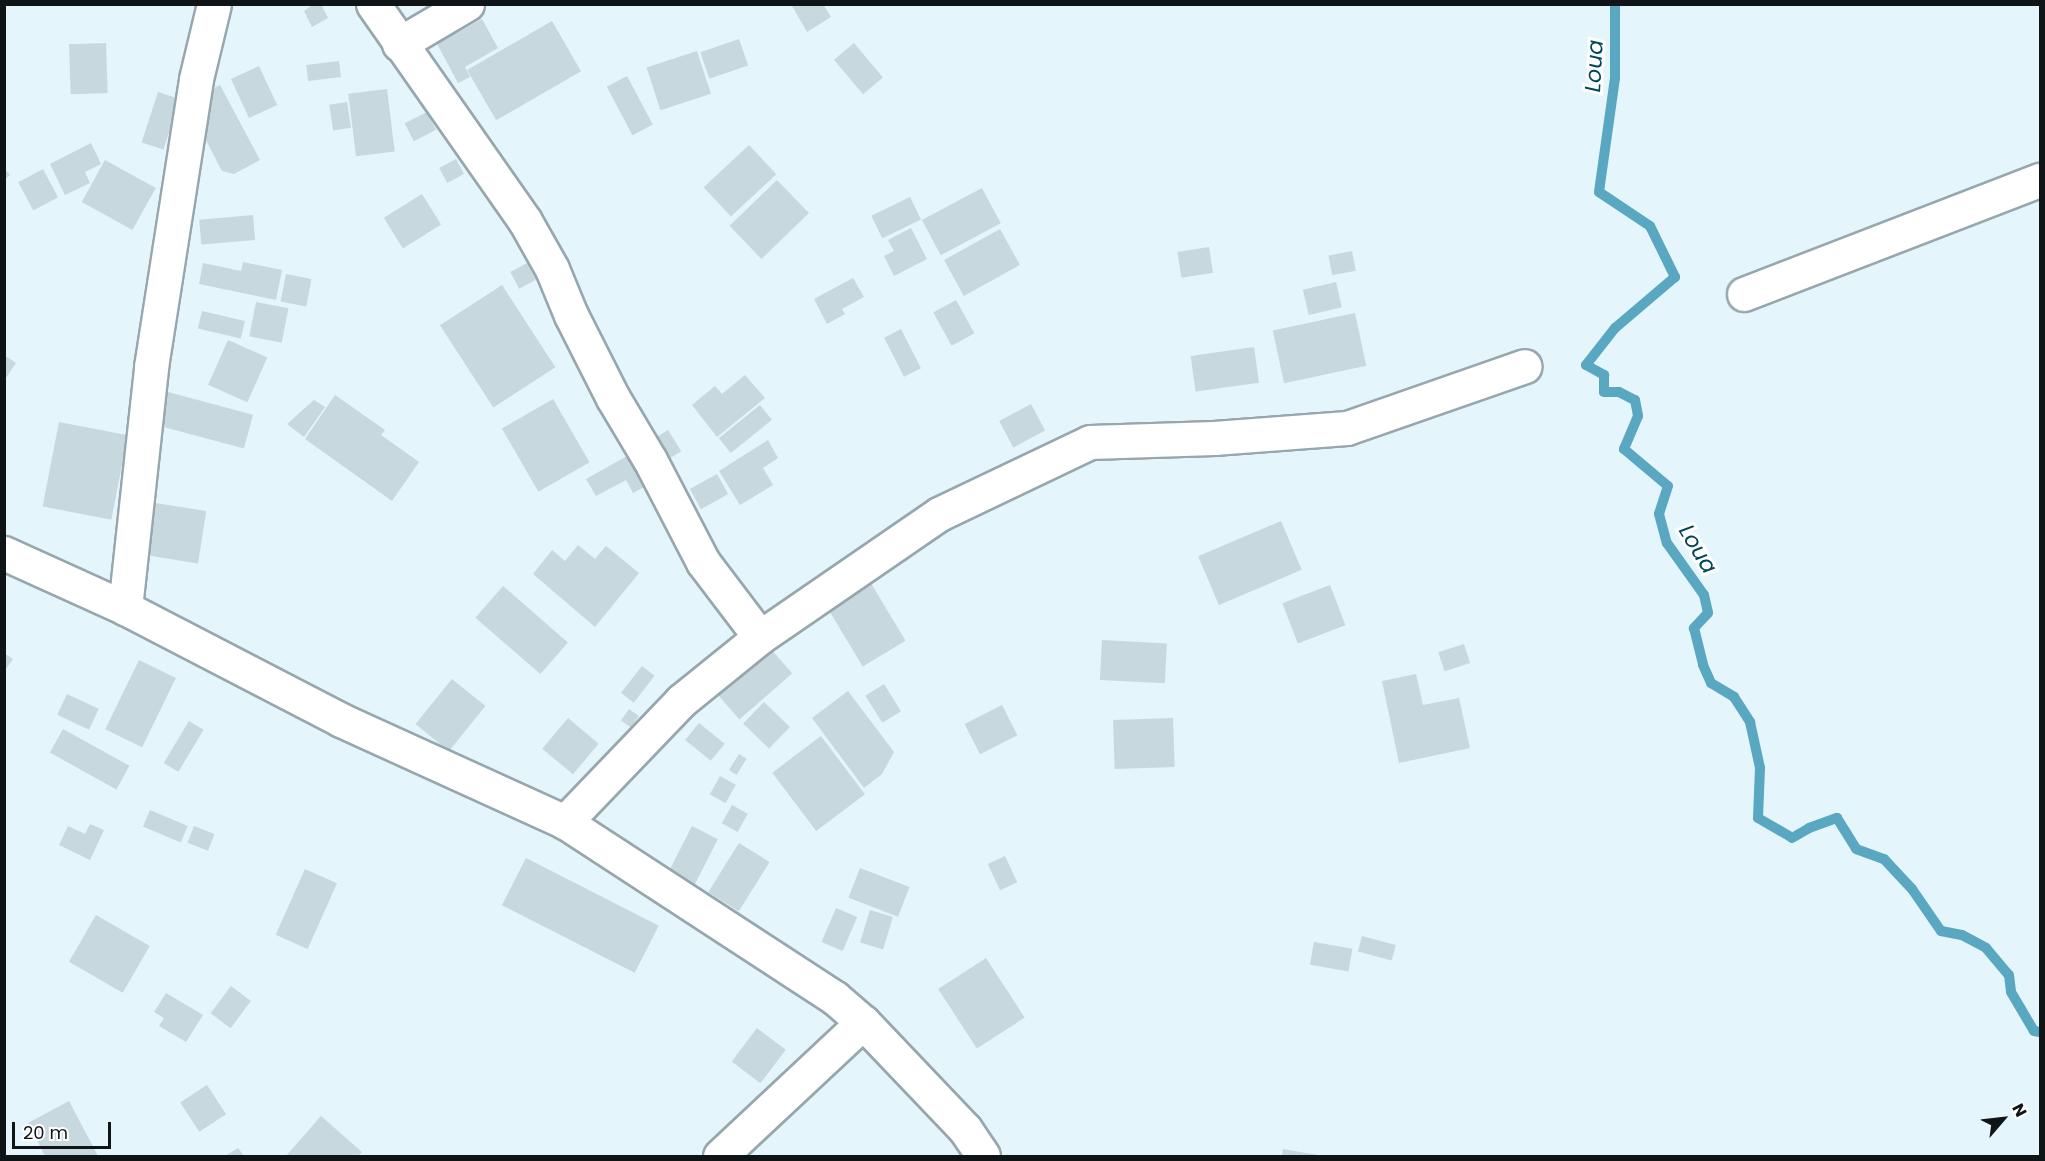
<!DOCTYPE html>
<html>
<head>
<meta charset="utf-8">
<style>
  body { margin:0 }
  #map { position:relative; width:2045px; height:1161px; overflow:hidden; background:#e4f5fc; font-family:Poppins,sans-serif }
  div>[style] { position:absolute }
  .stream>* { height:10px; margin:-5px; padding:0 5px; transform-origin:5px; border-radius:5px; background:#5aa7c1 }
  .building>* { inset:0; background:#c7d8de; transform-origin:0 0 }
  .roads { filter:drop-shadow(2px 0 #97a7ad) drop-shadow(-2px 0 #97a7ad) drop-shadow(0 2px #97a7ad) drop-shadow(0 -2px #97a7ad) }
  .minor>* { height:33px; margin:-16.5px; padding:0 16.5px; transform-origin:16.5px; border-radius:16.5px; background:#fff }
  span { translate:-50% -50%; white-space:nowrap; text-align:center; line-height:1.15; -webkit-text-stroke:6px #fff; paint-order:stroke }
  .water-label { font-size:22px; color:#004759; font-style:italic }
  .frame { position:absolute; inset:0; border:6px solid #0f1517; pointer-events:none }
  .north { position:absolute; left:1973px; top:1089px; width:60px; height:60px; -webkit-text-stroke:4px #fff; paint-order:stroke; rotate:62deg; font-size:16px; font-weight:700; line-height:24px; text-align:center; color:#0f1517 }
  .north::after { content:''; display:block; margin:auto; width:21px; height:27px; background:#0f1517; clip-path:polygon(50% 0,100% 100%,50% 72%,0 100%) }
  .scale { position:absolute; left:12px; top:1122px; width:99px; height:27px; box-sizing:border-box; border:3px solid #0f1517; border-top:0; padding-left:8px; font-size:18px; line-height:21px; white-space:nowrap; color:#0f1517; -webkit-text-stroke:4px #fff; paint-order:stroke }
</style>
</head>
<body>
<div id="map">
  <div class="stream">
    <i style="left:1615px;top:4px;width:74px;rotate:90deg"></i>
    <i style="left:1615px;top:78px;width:115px;rotate:98deg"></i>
    <i style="left:1599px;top:192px;width:61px;rotate:33.7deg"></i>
    <i style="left:1650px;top:226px;width:57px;rotate:63.9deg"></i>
    <i style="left:1675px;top:277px;width:79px;rotate:139.6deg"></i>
    <i style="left:1615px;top:328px;width:47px;rotate:128.1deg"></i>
    <i style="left:1586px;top:365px;width:21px;rotate:29deg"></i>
    <i style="left:1604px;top:375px;width:17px;rotate:90deg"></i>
    <i style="left:1604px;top:392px;width:15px"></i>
    <i style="left:1619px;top:392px;width:18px;rotate:27deg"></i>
    <i style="left:1635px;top:400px;width:16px;rotate:79deg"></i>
    <i style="left:1638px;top:416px;width:36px;rotate:113deg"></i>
    <i style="left:1624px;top:449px;width:57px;rotate:40.1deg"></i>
    <i style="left:1668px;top:486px;width:29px;rotate:108deg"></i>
    <i style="left:1659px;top:514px;width:30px;rotate:75deg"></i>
    <i style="left:1667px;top:543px;width:64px;rotate:54.6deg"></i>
    <i style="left:1704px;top:595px;width:18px;rotate:77deg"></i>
    <i style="left:1708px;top:613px;width:21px;rotate:133deg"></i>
    <i style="left:1694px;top:628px;width:38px;rotate:76deg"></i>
    <i style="left:1703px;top:665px;width:20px;rotate:66deg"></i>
    <i style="left:1711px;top:683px;width:27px;rotate:31deg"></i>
    <i style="left:1734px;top:697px;width:30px;rotate:57deg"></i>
    <i style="left:1750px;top:722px;width:47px;rotate:77.7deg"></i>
    <i style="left:1760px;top:768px;width:50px;rotate:92.3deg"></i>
    <i style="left:1758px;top:818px;width:39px;rotate:30deg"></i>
    <i style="left:1792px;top:838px;width:20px;rotate:-30deg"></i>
    <i style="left:1809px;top:828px;width:30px;rotate:-20deg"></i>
    <i style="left:1837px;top:818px;width:36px;rotate:58deg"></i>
    <i style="left:1856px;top:849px;width:30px;rotate:20deg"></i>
    <i style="left:1884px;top:859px;width:41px;rotate:47deg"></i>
    <i style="left:1912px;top:889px;width:51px;rotate:55.4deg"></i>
    <i style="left:1941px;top:931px;width:21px;rotate:11deg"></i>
    <i style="left:1962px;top:935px;width:27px;rotate:28deg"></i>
    <i style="left:1986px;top:948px;width:35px;rotate:50deg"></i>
    <i style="left:2009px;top:975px;width:17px;rotate:83deg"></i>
    <i style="left:2011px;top:992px;width:45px;rotate:59.5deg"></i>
    <i style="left:2034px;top:1031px;width:6px;rotate:9deg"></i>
  </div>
  <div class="building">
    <i style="clip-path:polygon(314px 4px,321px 4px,328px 18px,312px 27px,304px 11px)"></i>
    <i style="clip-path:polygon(791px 4px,823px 4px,831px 17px,807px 32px)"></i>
    <i style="clip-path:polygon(482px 19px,498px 48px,465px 67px,470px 77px,458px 83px,437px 44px)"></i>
    <i style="left:552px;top:21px;width:58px;height:98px;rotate:60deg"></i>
    <i style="left:739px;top:39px;width:28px;height:41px;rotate:71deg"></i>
    <i style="left:106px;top:43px;width:50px;height:37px;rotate:88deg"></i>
    <i style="left:854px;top:43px;width:45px;height:26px;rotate:50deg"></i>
    <i style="left:697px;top:51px;width:45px;height:53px;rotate:72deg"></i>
    <i style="left:339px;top:61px;width:16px;height:33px;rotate:83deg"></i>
    <i style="left:259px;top:66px;width:43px;height:31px;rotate:65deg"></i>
    <i style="left:627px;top:76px;width:55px;height:23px;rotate:62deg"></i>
    <i style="clip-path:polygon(220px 85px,260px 160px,234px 174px,222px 171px,198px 125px,200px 96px)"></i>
    <i style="left:387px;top:89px;width:63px;height:39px;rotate:83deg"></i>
    <i style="left:158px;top:92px;width:23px;height:53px;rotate:18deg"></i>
    <i style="left:347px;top:102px;width:26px;height:18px;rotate:81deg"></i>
    <i style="left:427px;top:112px;width:20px;height:25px;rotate:63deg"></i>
    <i style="clip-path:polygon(91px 143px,101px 164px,85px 172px,90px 183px,65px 195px,50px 164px)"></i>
    <i style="left:749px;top:145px;width:40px;height:62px;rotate:47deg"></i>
    <i style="left:456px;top:159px;width:17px;height:19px;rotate:62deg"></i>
    <i style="left:105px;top:160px;width:58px;height:48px;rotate:29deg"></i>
    <i style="clip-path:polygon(4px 168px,10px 175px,4px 180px)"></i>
    <i style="left:43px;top:169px;width:32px;height:28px;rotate:62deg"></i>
    <i style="left:777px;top:180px;width:46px;height:66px;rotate:46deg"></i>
    <i style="left:982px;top:188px;width:40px;height:68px;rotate:62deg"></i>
    <i style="left:422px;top:194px;width:36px;height:45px;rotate:58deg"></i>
    <i style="left:910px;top:197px;width:25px;height:43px;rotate:64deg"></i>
    <i style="left:253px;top:215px;width:25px;height:54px;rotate:85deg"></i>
    <i style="clip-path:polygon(911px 228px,927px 259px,894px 276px,884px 256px,894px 251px,888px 240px)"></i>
    <i style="left:1000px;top:229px;width:41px;height:64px;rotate:61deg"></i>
    <i style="left:1209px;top:247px;width:26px;height:32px;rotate:81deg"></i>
    <i style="left:1352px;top:251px;width:20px;height:24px;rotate:79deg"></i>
    <i style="clip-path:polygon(243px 262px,282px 270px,276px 300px,199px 284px,203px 263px,241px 271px)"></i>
    <i style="left:527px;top:263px;width:19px;height:19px;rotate:62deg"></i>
    <i style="left:286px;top:274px;width:26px;height:28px;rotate:11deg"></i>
    <i style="clip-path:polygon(853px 278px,864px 297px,842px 309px,845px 314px,827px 324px,814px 299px)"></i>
    <i style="left:1336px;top:282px;width:26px;height:34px;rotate:77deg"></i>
    <i style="left:502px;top:285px;width:98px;height:74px;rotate:57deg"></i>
    <i style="left:956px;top:300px;width:38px;height:26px;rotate:61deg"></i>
    <i style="left:256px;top:302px;width:33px;height:35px;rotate:11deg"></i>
    <i style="left:202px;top:311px;width:44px;height:18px;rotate:13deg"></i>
    <i style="left:1355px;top:313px;width:54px;height:84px;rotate:78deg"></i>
    <i style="left:901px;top:329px;width:44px;height:19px;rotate:63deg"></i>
    <i style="left:228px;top:340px;width:43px;height:49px;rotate:24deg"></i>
    <i style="left:1254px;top:347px;width:36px;height:64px;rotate:82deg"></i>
    <i style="clip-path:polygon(4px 355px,16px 363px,4px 381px)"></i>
    <i style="clip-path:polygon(745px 375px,765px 398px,717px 437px,692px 405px,715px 386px,722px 394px)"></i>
    <i style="left:168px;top:392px;width:88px;height:35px;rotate:15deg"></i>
    <i style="clip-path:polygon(335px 395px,385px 430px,381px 435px,419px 462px,392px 501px,305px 439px)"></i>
    <i style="left:553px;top:399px;width:73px;height:59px;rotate:60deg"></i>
    <i style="clip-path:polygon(314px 400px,325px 407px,304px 437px,287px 424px)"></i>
    <i style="left:1031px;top:404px;width:30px;height:36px;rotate:62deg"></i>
    <i style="left:760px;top:405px;width:19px;height:53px;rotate:51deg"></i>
    <i style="left:59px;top:422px;width:70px;height:86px;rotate:11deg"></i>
    <i style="left:668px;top:430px;width:25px;height:20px;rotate:58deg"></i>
    <i style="clip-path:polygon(768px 440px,778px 458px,763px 468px,773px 485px,740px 505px,719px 471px)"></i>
    <i style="clip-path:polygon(634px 452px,652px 483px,633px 493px,626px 480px,596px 496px,586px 479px)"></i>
    <i style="left:717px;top:474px;width:23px;height:31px;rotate:61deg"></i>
    <i style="left:149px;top:502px;width:58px;height:53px;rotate:9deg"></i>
    <i style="left:1281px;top:521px;width:53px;height:90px;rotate:67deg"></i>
    <i style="clip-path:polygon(578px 545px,595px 559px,606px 546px,639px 573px,595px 627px,533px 574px,552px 550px,565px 561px)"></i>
    <i style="left:869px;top:580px;width:71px;height:50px;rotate:59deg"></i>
    <i style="left:1330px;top:585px;width:43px;height:51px;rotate:69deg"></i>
    <i style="left:503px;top:586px;width:86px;height:42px;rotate:41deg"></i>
    <i style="left:1102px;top:640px;width:65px;height:40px;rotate:3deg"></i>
    <i style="left:764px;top:641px;width:43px;height:70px;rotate:49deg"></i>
    <i style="left:1464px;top:644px;width:20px;height:27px;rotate:72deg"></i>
    <i style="clip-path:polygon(4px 653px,13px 659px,4px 672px)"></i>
    <i style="left:139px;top:660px;width:41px;height:77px;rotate:26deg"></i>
    <i style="left:642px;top:666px;width:16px;height:34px;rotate:38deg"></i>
    <i style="clip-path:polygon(1416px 674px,1423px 705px,1459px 698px,1470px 748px,1399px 763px,1382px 681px)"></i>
    <i style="left:452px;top:679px;width:43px;height:58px;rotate:39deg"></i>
    <i style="left:884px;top:684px;width:32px;height:22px;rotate:58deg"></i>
    <i style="clip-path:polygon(848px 691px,894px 752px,882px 774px,864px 788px,812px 718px)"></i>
    <i style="left:67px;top:694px;width:35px;height:23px;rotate:25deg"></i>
    <i style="left:764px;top:702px;width:36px;height:30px;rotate:44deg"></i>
    <i style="left:1002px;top:705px;width:34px;height:42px;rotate:63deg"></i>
    <i style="left:629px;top:709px;width:12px;height:14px;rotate:35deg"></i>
    <i style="left:568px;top:718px;width:40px;height:40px;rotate:40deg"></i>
    <i style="left:1173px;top:718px;width:49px;height:60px;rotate:88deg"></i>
    <i style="left:189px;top:721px;width:17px;height:49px;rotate:31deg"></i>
    <i style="left:699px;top:723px;width:33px;height:22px;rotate:39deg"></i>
    <i style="left:63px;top:729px;width:76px;height:27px;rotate:29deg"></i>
    <i style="left:821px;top:736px;width:73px;height:61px;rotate:53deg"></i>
    <i style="left:739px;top:754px;width:9px;height:19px;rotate:32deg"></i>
    <i style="left:720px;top:776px;width:18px;height:21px;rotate:29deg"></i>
    <i style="left:732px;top:805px;width:18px;height:21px;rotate:29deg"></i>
    <i style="left:150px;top:810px;width:41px;height:18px;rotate:23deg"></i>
    <i style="clip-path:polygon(90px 824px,104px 830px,90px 860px,59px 845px,68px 826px,85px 834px)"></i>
    <i style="left:194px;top:826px;width:22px;height:18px;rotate:21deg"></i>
    <i style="left:692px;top:826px;width:29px;height:51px;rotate:27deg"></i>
    <i style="left:739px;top:843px;width:36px;height:58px;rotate:32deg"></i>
    <i style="left:1005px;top:856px;width:29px;height:19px;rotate:65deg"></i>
    <i style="left:526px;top:858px;width:149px;height:53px;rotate:27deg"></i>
    <i style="left:860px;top:868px;width:53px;height:32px;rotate:21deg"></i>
    <i style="left:305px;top:869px;width:35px;height:72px;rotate:24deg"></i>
    <i style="left:836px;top:908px;width:23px;height:37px;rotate:23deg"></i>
    <i style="left:870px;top:910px;width:24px;height:34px;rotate:17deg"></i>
    <i style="left:96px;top:915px;width:62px;height:54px;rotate:30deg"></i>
    <i style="left:1362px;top:936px;width:35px;height:16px;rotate:15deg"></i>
    <i style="left:1314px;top:942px;width:39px;height:23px;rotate:10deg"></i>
    <i style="left:986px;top:958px;width:71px;height:57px;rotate:57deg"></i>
    <i style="left:231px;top:986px;width:25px;height:34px;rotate:37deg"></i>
    <i style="clip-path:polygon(166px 993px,203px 1015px,186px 1042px,159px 1026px,164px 1018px,154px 1012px)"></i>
    <i style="left:757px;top:1028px;width:36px;height:42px;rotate:37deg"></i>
    <i style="left:207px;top:1085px;width:35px;height:32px;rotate:57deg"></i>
    <i style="clip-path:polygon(69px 1101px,98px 1156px,45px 1156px,28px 1123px)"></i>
    <i style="clip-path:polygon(321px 1116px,362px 1152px,358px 1156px,286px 1156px)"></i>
    <i style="clip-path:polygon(238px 1148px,244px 1156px,225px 1156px)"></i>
    <i style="clip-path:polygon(1283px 1149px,1318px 1155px,1318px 1156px,1282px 1156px)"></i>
  </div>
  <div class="roads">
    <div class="minor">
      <i style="left:373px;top:4px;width:265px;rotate:55deg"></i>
      <i style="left:525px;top:221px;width:55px;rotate:60.6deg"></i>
      <i style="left:552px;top:269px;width:50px;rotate:67.6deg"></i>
      <i style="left:571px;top:315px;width:93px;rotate:63.2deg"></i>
      <i style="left:613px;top:398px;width:72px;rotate:59.2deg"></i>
      <i style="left:650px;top:460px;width:115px;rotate:62.5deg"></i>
      <i style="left:703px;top:562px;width:94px;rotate:52.8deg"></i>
      <i style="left:760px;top:637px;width:102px;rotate:141deg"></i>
      <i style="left:681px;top:701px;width:168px;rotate:133.8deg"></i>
      <i style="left:399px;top:44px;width:79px;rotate:-30.5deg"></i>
      <i style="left:1744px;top:294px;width:317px;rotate:-21.1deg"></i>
      <i style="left:4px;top:553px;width:133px;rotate:24.4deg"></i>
      <i style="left:125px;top:608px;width:243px;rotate:27.4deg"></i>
      <i style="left:341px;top:720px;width:246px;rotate:24.5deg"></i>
      <i style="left:565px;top:822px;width:322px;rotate:33.1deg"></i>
      <i style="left:835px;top:998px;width:37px;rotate:41deg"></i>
      <i style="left:863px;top:1022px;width:148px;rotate:46.4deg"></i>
      <i style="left:965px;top:1129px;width:32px;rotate:56deg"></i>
      <i style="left:125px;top:608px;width:242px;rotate:-83.8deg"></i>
      <i style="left:151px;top:367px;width:291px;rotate:-81.1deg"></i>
      <i style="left:196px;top:79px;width:77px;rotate:-76.5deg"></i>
      <i style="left:760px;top:637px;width:217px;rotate:-34.5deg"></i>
      <i style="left:939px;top:514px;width:167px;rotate:-25.5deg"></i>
      <i style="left:1090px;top:442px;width:124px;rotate:-1.8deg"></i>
      <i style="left:1214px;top:438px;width:133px;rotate:-4.3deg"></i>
      <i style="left:1347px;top:428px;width:188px;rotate:-19.2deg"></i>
      <i style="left:720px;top:1156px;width:196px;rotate:-43.1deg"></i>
    </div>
  </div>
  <div class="water-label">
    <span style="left:1594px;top:66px;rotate:-87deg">Loua</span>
    <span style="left:1698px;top:549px;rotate:59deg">Loua</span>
  </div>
  <div class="frame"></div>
  <div class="north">N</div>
  <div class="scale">20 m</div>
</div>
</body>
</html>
